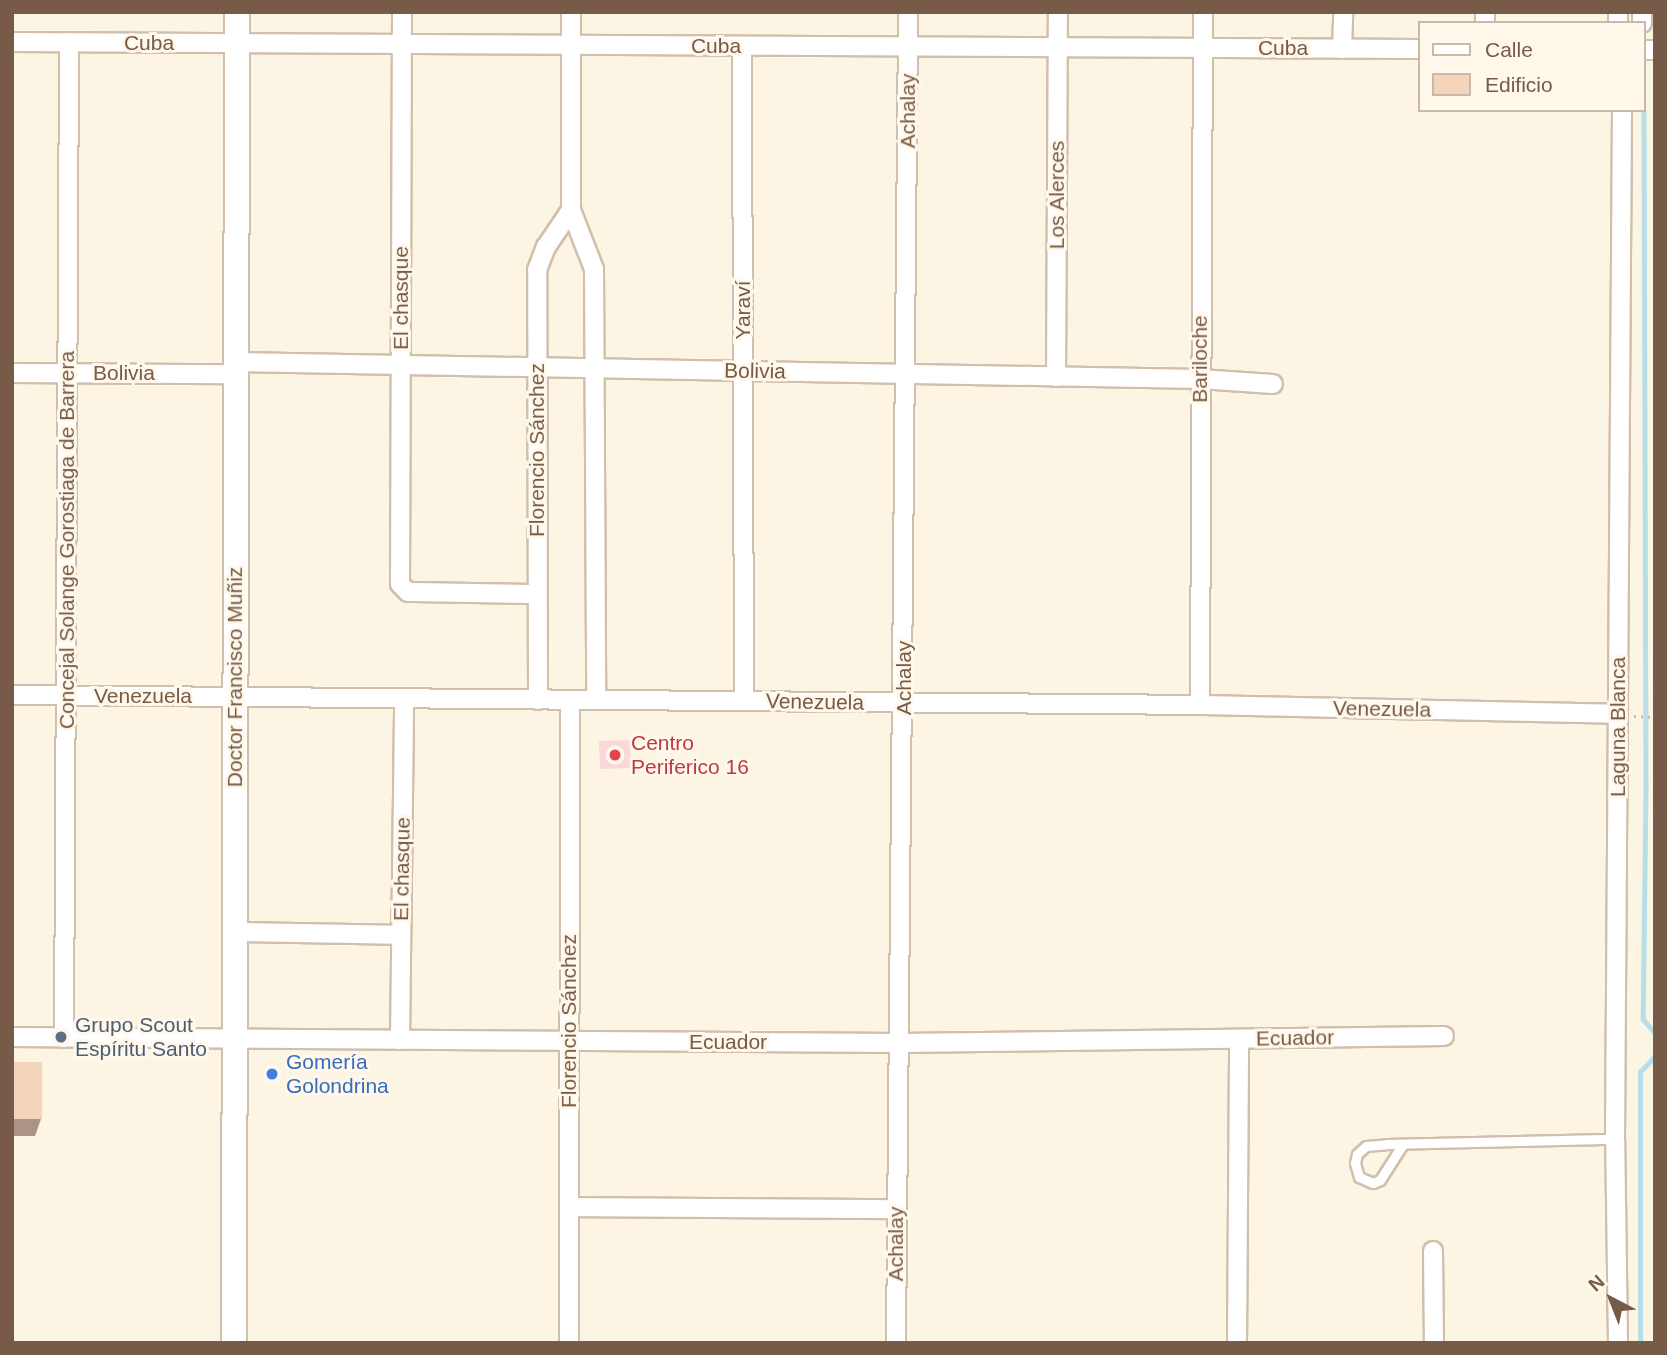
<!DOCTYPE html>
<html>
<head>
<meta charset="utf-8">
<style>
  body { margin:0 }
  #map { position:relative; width:1667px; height:1355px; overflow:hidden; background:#fdf5e4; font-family:Arial,sans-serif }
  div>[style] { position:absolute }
  .medical>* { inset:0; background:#fbd7d9; transform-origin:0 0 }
  .stream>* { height:4.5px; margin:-2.25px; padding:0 2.25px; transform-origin:2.25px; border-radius:2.25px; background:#b8dee8 }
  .path>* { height:2.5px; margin-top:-1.25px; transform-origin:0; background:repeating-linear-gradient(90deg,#d9b89e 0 2px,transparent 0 7px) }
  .roads { filter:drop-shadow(2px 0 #d1bfac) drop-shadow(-2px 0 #d1bfac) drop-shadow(0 2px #d1bfac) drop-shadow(0 -2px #d1bfac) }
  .lane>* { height:9px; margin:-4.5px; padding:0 4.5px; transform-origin:4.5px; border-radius:4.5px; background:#fff }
  .street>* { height:18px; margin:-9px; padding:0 9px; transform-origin:9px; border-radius:9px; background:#fff }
  .secondary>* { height:24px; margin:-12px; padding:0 12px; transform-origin:12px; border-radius:12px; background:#fff }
  .shaded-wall>* { inset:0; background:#ab9483 }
  .building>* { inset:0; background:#f4d4bb; transform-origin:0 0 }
  .dots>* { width:19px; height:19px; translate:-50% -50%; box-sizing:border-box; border:4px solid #fff8eb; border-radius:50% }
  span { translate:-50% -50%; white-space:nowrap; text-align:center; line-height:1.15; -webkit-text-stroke:6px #fff8eb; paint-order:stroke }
  .street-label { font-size:21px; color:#775b48 }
  .health-label { font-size:21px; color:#be3a42 }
  .left { translate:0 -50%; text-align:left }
  .service-label { font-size:21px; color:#4e5e75 }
  .shop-label { font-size:21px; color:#366cbe }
  .frame { position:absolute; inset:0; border:14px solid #775b48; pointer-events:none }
  .legend { position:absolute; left:1418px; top:21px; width:228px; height:91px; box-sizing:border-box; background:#fff8eb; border:2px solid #c9b9aa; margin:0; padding:9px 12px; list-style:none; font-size:21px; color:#775b48 }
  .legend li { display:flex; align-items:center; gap:14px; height:35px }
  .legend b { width:35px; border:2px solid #c9b9aa }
  .north { position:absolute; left:1576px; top:1264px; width:70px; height:70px; -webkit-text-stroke:5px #fff8eb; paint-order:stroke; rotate:318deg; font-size:19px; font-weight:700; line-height:28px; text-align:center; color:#775b48 }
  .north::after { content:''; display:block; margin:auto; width:24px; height:32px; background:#775b48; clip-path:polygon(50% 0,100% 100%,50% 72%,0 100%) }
</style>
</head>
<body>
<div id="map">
  <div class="medical">
    <i style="left:630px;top:740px;width:28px;height:31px;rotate:88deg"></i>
  </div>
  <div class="stream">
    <i style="left:1644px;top:110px;width:679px;rotate:89.83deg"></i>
    <i style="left:1646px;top:789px;width:230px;rotate:90.7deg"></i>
    <i style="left:1643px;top:1019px;width:18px;rotate:49deg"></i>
    <i style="left:1640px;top:1343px;width:271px;rotate:-90deg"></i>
    <i style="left:1640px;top:1072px;width:22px;rotate:-47deg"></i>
  </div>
  <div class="path">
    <i style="left:1634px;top:716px;width:21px;rotate:3deg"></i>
  </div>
  <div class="roads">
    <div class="lane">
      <i style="left:1403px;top:1144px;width:43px;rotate:122.6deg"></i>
      <i style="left:1380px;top:1180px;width:8px;rotate:157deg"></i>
      <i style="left:1373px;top:1183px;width:15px;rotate:-157deg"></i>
      <i style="left:1359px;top:1177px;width:15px;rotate:-106deg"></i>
      <i style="left:1355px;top:1163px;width:9px;rotate:-77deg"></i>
      <i style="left:1357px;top:1154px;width:12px;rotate:-42deg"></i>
      <i style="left:1366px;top:1146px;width:21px;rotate:-5deg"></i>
      <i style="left:1387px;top:1144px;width:228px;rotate:-1.3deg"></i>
    </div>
    <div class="street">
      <i style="left:402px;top:12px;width:572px;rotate:90.2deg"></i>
      <i style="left:400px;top:584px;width:11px;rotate:45deg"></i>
      <i style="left:408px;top:592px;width:129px;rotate:0.9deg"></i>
      <i style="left:571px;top:12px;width:198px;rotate:90deg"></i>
      <i style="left:571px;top:210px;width:63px;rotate:68.7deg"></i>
      <i style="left:594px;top:269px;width:431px;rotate:89.7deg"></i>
      <i style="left:1485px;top:23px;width:11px;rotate:-90deg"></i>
      <i style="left:1618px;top:23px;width:11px;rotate:-90deg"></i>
      <i style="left:1642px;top:23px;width:11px;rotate:-90deg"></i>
      <i style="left:12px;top:42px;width:1408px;rotate:0.28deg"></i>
      <i style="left:742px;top:46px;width:655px;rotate:89.83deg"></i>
      <i style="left:1342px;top:49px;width:37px;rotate:-88deg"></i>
      <i style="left:1644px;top:50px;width:11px"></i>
      <i style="left:236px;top:362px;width:964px;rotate:1.01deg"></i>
      <i style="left:1200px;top:379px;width:73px;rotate:3.9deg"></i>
      <i style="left:12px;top:373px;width:224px;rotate:0.3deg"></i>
      <i style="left:1056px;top:377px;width:365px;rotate:-89.7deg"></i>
      <i style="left:12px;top:695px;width:1188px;rotate:0.48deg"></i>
      <i style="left:1200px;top:705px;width:418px;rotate:1.2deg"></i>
      <i style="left:538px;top:700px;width:430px;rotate:-90.1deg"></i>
      <i style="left:537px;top:270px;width:25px;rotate:-69deg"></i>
      <i style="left:546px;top:247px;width:45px;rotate:-56deg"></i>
      <i style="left:1200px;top:705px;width:693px;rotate:-89.75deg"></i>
      <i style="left:234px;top:932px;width:167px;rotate:1deg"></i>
      <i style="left:12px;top:1037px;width:887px;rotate:0.39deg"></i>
      <i style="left:899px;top:1043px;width:545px;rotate:-0.74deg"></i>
      <i style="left:64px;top:1038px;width:996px;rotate:-89.71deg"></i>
      <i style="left:400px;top:1040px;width:342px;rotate:-89.3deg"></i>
      <i style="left:569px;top:1207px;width:327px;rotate:0.4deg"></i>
      <i style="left:1433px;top:1251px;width:92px;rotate:89.4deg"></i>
      <i style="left:569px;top:1343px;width:643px;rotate:-89.91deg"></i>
      <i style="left:896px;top:1343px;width:1331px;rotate:-89.48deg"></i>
      <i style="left:1237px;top:1343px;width:304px;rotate:-89.6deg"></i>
      <i style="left:1618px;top:1343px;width:204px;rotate:-90.8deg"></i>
      <i style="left:1615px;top:1139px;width:1029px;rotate:-89.61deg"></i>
    </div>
    <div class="secondary">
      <i style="left:234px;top:1343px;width:1331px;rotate:-89.87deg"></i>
    </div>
  </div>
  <div class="shaded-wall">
    <i style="clip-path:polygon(12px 1119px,41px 1119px,35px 1136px,12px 1136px)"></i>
  </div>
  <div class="building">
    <i style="left:12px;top:1062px;width:30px;height:57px"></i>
  </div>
  <div class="dots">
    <i style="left:615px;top:755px;background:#e0444e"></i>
    <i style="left:61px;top:1037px;background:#5c6f8a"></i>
    <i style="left:272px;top:1074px;background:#3f7fe0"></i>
  </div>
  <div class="street-label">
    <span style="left:149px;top:43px">Cuba</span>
    <span style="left:716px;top:46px">Cuba</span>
    <span style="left:1283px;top:48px">Cuba</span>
    <span style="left:908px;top:111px;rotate:-90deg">Achalay</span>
    <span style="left:1057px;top:195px;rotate:-90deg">Los Alerces</span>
    <span style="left:401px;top:298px;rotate:-90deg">El chasque</span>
    <span style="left:743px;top:310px;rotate:-90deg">Yaraví</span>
    <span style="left:1200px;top:359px;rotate:-90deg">Bariloche</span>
    <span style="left:755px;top:371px;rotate:1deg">Bolivia</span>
    <span style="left:124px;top:373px">Bolivia</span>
    <span style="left:537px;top:450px;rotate:-90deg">Florencio Sánchez</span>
    <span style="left:67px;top:540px;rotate:-90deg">Concejal Solange Gorostiaga de Barrera</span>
    <span style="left:235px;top:677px;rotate:-90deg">Doctor Francisco Muñiz</span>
    <span style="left:904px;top:678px;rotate:-90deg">Achalay</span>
    <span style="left:143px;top:696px">Venezuela</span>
    <span style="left:815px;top:702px;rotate:1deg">Venezuela</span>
    <span style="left:1382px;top:709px;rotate:1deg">Venezuela</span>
    <span style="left:1618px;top:727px;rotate:-90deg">Laguna Blanca</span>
    <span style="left:402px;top:869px;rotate:-89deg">El chasque</span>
    <span style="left:569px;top:1021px;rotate:-90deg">Florencio Sánchez</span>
    <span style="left:1295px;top:1038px;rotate:-1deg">Ecuador</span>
    <span style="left:728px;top:1042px">Ecuador</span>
    <span style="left:896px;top:1244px;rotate:-90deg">Achalay</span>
  </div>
  <div class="health-label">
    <span class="left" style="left:631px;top:755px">Centro<br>Periferico 16</span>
  </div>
  <div class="service-label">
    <span class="left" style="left:75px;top:1037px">Grupo Scout<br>Espíritu Santo</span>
  </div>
  <div class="shop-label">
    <span class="left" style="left:286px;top:1074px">Gomería<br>Golondrina</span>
  </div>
  <div class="frame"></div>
  <ul class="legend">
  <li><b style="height:9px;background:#fff"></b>Calle</li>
  <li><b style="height:19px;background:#f4d4bb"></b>Edificio</li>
  </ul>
  <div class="north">N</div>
</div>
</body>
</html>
